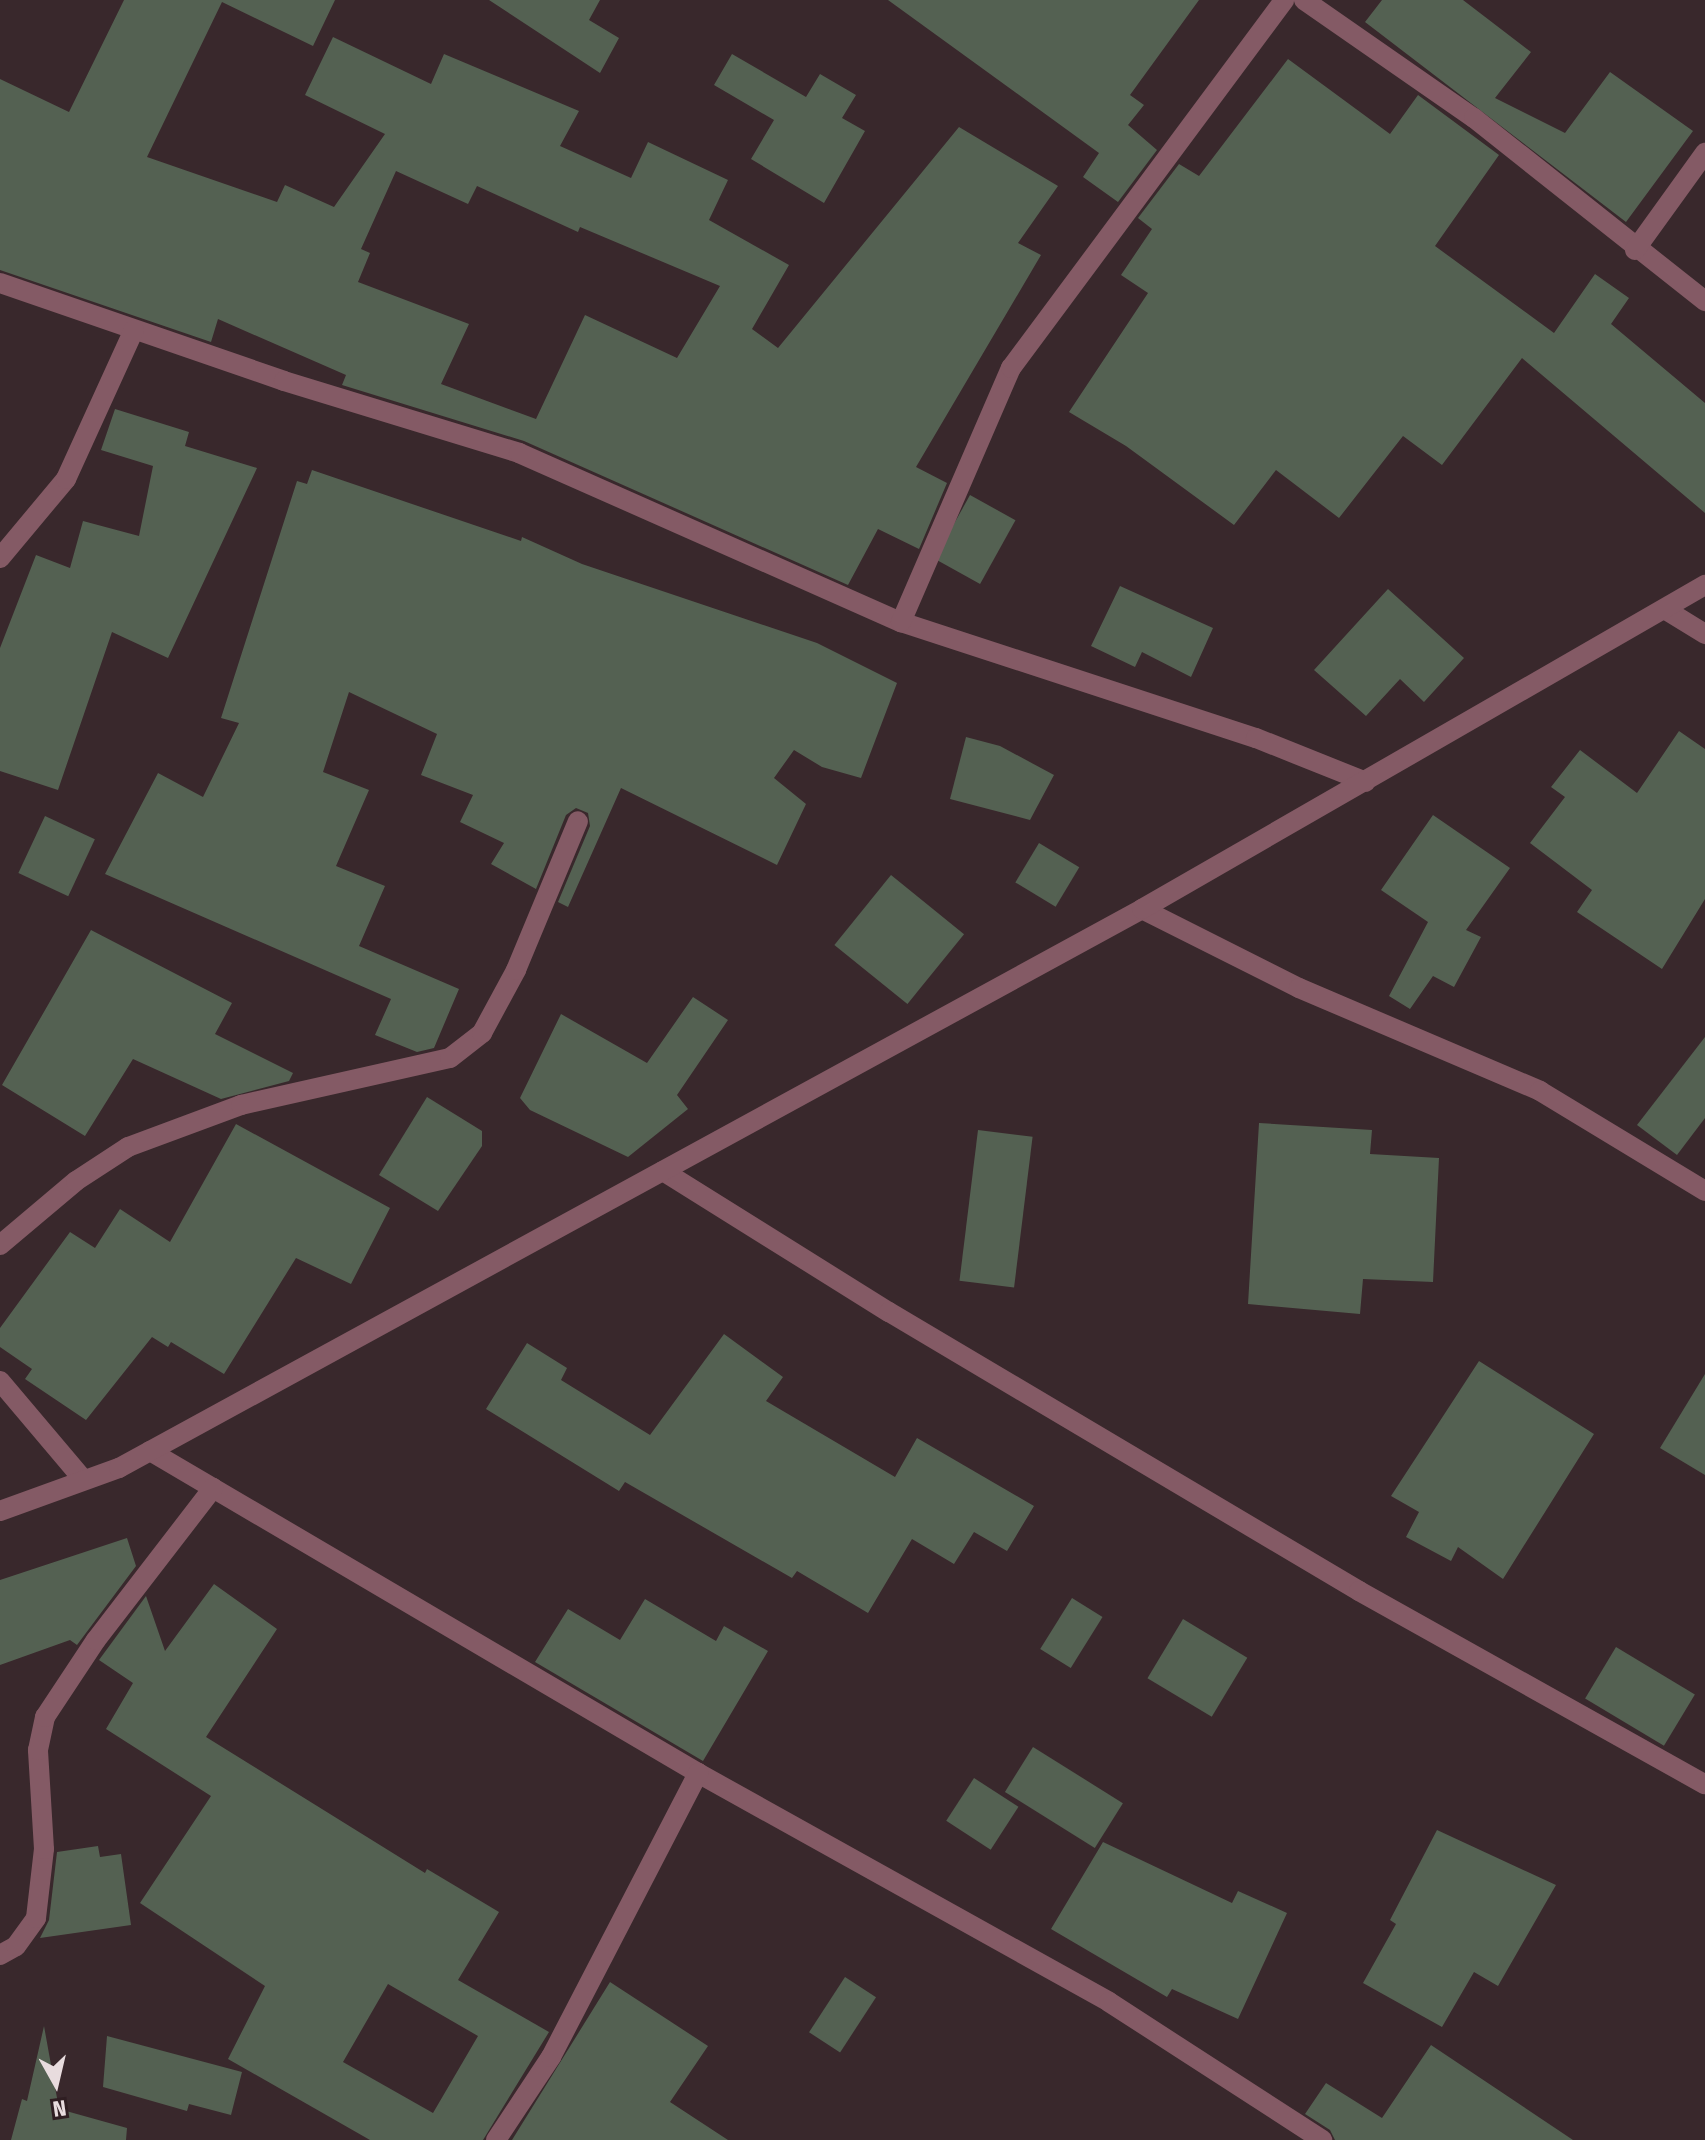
<!DOCTYPE html>
<html>
<head>
<meta charset="utf-8">
<style>
  body { margin:0 }
  #map { position:relative; width:1705px; height:2140px; overflow:hidden; background:#39282c; font-family:"Fira Sans Condensed",sans-serif }
  div>[style] { position:absolute }
  .building>* { inset:0; background:#546152; transform-origin:0 0 }
  .street>* { height:20px; margin:-10px; padding:0 10px; transform-origin:10px; border-radius:10px; background:#845a65 }
  span { translate:-50% -50%; white-space:nowrap; text-align:center; line-height:1.15; -webkit-text-stroke:6px #2f1e22; paint-order:stroke }
  .north { position:absolute; left:16px; top:2044px; width:80px; height:80px; -webkit-text-stroke:6px #2f1e22; paint-order:stroke; rotate:172deg; font-size:22px; font-weight:700; line-height:32px; text-align:center; color:#e8dcde }
  .north::after { content:''; display:block; margin:auto; width:28px; height:36px; background:#e8dcde; clip-path:polygon(50% 0,100% 100%,50% 72%,0 100%) }
</style>
</head>
<body>
<div id="map">
  <div class="building">
    <i style="clip-path:polygon(evenodd,124px 0,335px 0,313px 46px,222px 2px,147px 157px,277px 202px,285px 185px,334px 207px,385px 134px,305px 95px,333px 37px,431px 84px,444px 54px,579px 111px,560px 146px,631px 178px,648px 142px,728px 180px,709px 220px,789px 265px,752px 329px,778px 348px,959px 127px,1058px 186px,1018px 243px,1041px 255px,916px 467px,947px 483px,919px 549px,878px 529px,848px 585px,524px 441px,342px 385px,346px 375px,218px 319px,211px 342px,0 270px,0 79px,69px 112px,124px 0,396px 171px,468px 204px,477px 186px,578px 232px,580px 227px,720px 286px,677px 358px,585px 315px,536px 419px,441px 384px,469px 324px,358px 282px,370px 253px,361px 249px,396px 171px)"></i>
    <i style="clip-path:polygon(489px 0,600px 0,589px 20px,619px 38px,600px 73px)"></i>
    <i style="clip-path:polygon(888px 0,1199px 0,1130px 95px,1144px 105px,1128px 125px,1157px 150px,1118px 202px,1083px 177px,1099px 153px)"></i>
    <i style="clip-path:polygon(1382px 0,1463px 0,1531px 52px,1495px 98px,1565px 133px,1610px 72px,1693px 131px,1626px 222px,1365px 22px)"></i>
    <i style="clip-path:polygon(732px 54px,806px 97px,820px 74px,856px 95px,842px 118px,865px 131px,824px 203px,751px 159px,774px 120px,714px 85px)"></i>
    <i style="clip-path:polygon(1288px 59px,1390px 134px,1418px 95px,1499px 155px,1435px 246px,1554px 333px,1595px 274px,1629px 298px,1611px 324px,1705px 403px,1705px 513px,1522px 358px,1442px 465px,1403px 436px,1339px 518px,1276px 470px,1234px 525px,1126px 446px,1069px 412px,1148px 293px,1121px 275px,1152px 229px,1138px 218px,1179px 164px,1199px 176px)"></i>
    <i style="clip-path:polygon(115px 409px,189px 432px,185px 446px,257px 468px,168px 658px,112px 632px,58px 790px,0 771px,0 648px,36px 555px,70px 568px,83px 521px,139px 536px,153px 466px,101px 450px)"></i>
    <i style="clip-path:polygon(312px 470px,521px 541px,522px 537px,582px 564px,817px 643px,897px 683px,861px 778px,822px 767px,794px 750px,774px 778px,806px 804px,777px 865px,621px 788px,568px 907px,558px 902px,590px 826px,588px 813px,576px 808px,566px 815px,536px 889px,491px 864px,504px 843px,460px 822px,473px 795px,421px 775px,437px 734px,349px 692px,323px 772px,369px 790px,336px 866px,385px 886px,359px 946px,459px 989px,434px 1048px,417px 1052px,375px 1035px,391px 999px,105px 874px,158px 773px,203px 797px,239px 723px,221px 718px,297px 481px,307px 484px)"></i>
    <i style="left:970px;top:495px;width:52px;height:73px;rotate:29deg"></i>
    <i style="clip-path:polygon(1120px 586px,1213px 628px,1191px 677px,1142px 652px,1135px 667px,1091px 646px)"></i>
    <i style="clip-path:polygon(1388px 589px,1464px 658px,1424px 702px,1400px 679px,1366px 716px,1314px 670px)"></i>
    <i style="clip-path:polygon(1679px 731px,1705px 749px,1705px 899px,1662px 969px,1577px 912px,1592px 890px,1530px 843px,1565px 797px,1551px 787px,1580px 750px,1637px 793px)"></i>
    <i style="clip-path:polygon(966px 737px,1000px 746px,1054px 775px,1030px 820px,950px 799px)"></i>
    <i style="clip-path:polygon(1433px 815px,1510px 868px,1466px 930px,1481px 937px,1454px 987px,1433px 976px,1410px 1009px,1389px 996px,1428px 922px,1381px 890px)"></i>
    <i style="left:45px;top:816px;width:55px;height:63px;rotate:25deg"></i>
    <i style="left:1039px;top:843px;width:47px;height:46px;rotate:31deg"></i>
    <i style="left:891px;top:875px;width:94px;height:90px;rotate:39deg"></i>
    <i style="clip-path:polygon(91px 930px,232px 1003px,215px 1034px,293px 1073px,289px 1081px,221px 1099px,133px 1059px,85px 1136px,2px 1085px)"></i>
    <i style="clip-path:polygon(693px 997px,728px 1020px,677px 1095px,688px 1109px,628px 1157px,530px 1110px,520px 1098px,561px 1014px,647px 1063px)"></i>
    <i style="clip-path:polygon(1705px 1037px,1705px 1118px,1677px 1155px,1637px 1125px)"></i>
    <i style="clip-path:polygon(427px 1097px,482px 1131px,482px 1146px,438px 1211px,379px 1175px)"></i>
    <i style="clip-path:polygon(1259px 1123px,1372px 1130px,1370px 1154px,1439px 1158px,1433px 1282px,1363px 1279px,1360px 1314px,1248px 1304px)"></i>
    <i style="clip-path:polygon(236px 1124px,390px 1208px,351px 1284px,296px 1258px,224px 1374px,171px 1342px,168px 1347px,152px 1337px,86px 1420px,25px 1379px,32px 1369px,0 1347px,0 1328px,70px 1232px,95px 1248px,120px 1209px,170px 1242px)"></i>
    <i style="left:978px;top:1130px;width:55px;height:152px;rotate:7deg"></i>
    <i style="clip-path:polygon(724px 1334px,783px 1377px,766px 1401px,895px 1477px,917px 1438px,1034px 1506px,1007px 1551px,974px 1532px,954px 1564px,912px 1539px,868px 1613px,797px 1571px,792px 1578px,625px 1482px,619px 1491px,486px 1409px,527px 1343px,567px 1368px,561px 1380px,650px 1435px)"></i>
    <i style="clip-path:polygon(1479px 1361px,1594px 1434px,1503px 1579px,1458px 1547px,1451px 1561px,1406px 1537px,1419px 1512px,1391px 1496px)"></i>
    <i style="clip-path:polygon(1705px 1374px,1705px 1475px,1660px 1448px)"></i>
    <i style="clip-path:polygon(127px 1538px,136px 1566px,77px 1645px,70px 1640px,0 1665px,0 1580px)"></i>
    <i style="clip-path:polygon(evenodd,214px 1584px,277px 1629px,206px 1737px,425px 1873px,427px 1869px,499px 1912px,458px 1980px,549px 2032px,483px 2140px,370px 2140px,228px 2059px,265px 1986px,140px 1903px,211px 1796px,106px 1729px,133px 1683px,99px 1660px,146px 1596px,165px 1651px,214px 1584px,388px 1984px,478px 2036px,433px 2113px,343px 2062px,388px 1984px)"></i>
    <i style="left:1072px;top:1598px;width:36px;height:60px;rotate:32deg"></i>
    <i style="clip-path:polygon(645px 1599px,716px 1641px,724px 1626px,768px 1651px,703px 1761px,535px 1662px,568px 1609px,620px 1640px)"></i>
    <i style="left:1183px;top:1619px;width:75px;height:69px;rotate:31deg"></i>
    <i style="left:1616px;top:1647px;width:92px;height:60px;rotate:31deg"></i>
    <i style="left:1033px;top:1747px;width:106px;height:53px;rotate:32deg"></i>
    <i style="left:974px;top:1778px;width:53px;height:51px;rotate:33deg"></i>
    <i style="clip-path:polygon(1437px 1830px,1556px 1885px,1498px 1986px,1474px 1972px,1442px 2027px,1363px 1983px,1396px 1924px,1390px 1920px)"></i>
    <i style="clip-path:polygon(1103px 1842px,1232px 1903px,1238px 1891px,1287px 1913px,1238px 2019px,1172px 1989px,1167px 1997px,1051px 1929px)"></i>
    <i style="clip-path:polygon(98px 1846px,100px 1857px,121px 1854px,131px 1925px,40px 1938px,49px 1920px,57px 1852px)"></i>
    <i style="left:845px;top:1977px;width:37px;height:66px;rotate:33deg"></i>
    <i style="clip-path:polygon(610px 1982px,708px 2046px,670px 2102px,728px 2140px,512px 2140px)"></i>
    <i style="clip-path:polygon(44px 2026px,59px 2109px,127px 2128px,126px 2140px,11px 2140px,22px 2099px,27px 2101px)"></i>
    <i style="clip-path:polygon(107px 2036px,242px 2072px,231px 2115px,189px 2104px,187px 2111px,103px 2087px)"></i>
    <i style="clip-path:polygon(1431px 2045px,1573px 2140px,1335px 2140px,1330px 2130px,1305px 2114px,1326px 2083px,1382px 2118px)"></i>
  </div>
  <div class="street">
    <i style="left:1304px;top:0;width:207px;rotate:34.8deg"></i>
    <i style="left:1474px;top:118px;width:295px;rotate:38.4deg"></i>
    <i style="left:1635px;top:250px;width:120px;rotate:-54.2deg"></i>
    <i style="left:0;top:283px;width:300px;rotate:19deg"></i>
    <i style="left:284px;top:381px;width:246px;rotate:17deg"></i>
    <i style="left:519px;top:453px;width:418px;rotate:23.9deg"></i>
    <i style="left:901px;top:622px;width:373px;rotate:18.1deg"></i>
    <i style="left:1256px;top:738px;width:118px;rotate:21.8deg"></i>
    <i style="left:0;top:558px;width:103px;rotate:-50.1deg"></i>
    <i style="left:66px;top:479px;width:164px;rotate:-65.5deg"></i>
    <i style="left:1666px;top:610px;width:46px;rotate:31.6deg"></i>
    <i style="left:901px;top:622px;width:277px;rotate:-66.6deg"></i>
    <i style="left:1011px;top:368px;width:458px;rotate:-53.4deg"></i>
    <i style="left:1142px;top:909px;width:176px;rotate:26.7deg"></i>
    <i style="left:1299px;top:988px;width:262px;rotate:23.1deg"></i>
    <i style="left:1540px;top:1091px;width:193px;rotate:31.2deg"></i>
    <i style="left:663px;top:1171px;width:266px;rotate:32deg"></i>
    <i style="left:889px;top:1312px;width:547px;rotate:30.69deg"></i>
    <i style="left:1359px;top:1591px;width:396px;rotate:29.2deg"></i>
    <i style="left:0;top:1245px;width:99px;rotate:-40.1deg"></i>
    <i style="left:76px;top:1181px;width:62px;rotate:-33.2deg"></i>
    <i style="left:128px;top:1147px;width:121px;rotate:-20.4deg"></i>
    <i style="left:241px;top:1105px;width:214px;rotate:-12.7deg"></i>
    <i style="left:450px;top:1058px;width:41px;rotate:-38deg"></i>
    <i style="left:482px;top:1033px;width:72px;rotate:-61.6deg"></i>
    <i style="left:516px;top:970px;width:161px;rotate:-67.4deg"></i>
    <i style="left:0;top:1381px;width:127px;rotate:49.8deg"></i>
    <i style="left:150px;top:1451px;width:636px;rotate:30.44deg"></i>
    <i style="left:698px;top:1773px;width:470px;rotate:29.1deg"></i>
    <i style="left:1109px;top:2002px;width:254px;rotate:32.9deg"></i>
    <i style="left:0;top:1511px;width:127px;rotate:-19.9deg"></i>
    <i style="left:119px;top:1468px;width:1166px;rotate:-28.65deg"></i>
    <i style="left:1142px;top:909px;width:650px;rotate:-29.92deg"></i>
    <i style="left:0;top:1955px;width:18px;rotate:-29deg"></i>
    <i style="left:16px;top:1946px;width:34px;rotate:-54deg"></i>
    <i style="left:36px;top:1918px;width:69px;rotate:-83.4deg"></i>
    <i style="left:44px;top:1849px;width:99px;rotate:-93.5deg"></i>
    <i style="left:38px;top:1750px;width:34px;rotate:-78deg"></i>
    <i style="left:45px;top:1717px;width:92px;rotate:-56.5deg"></i>
    <i style="left:96px;top:1640px;width:192px;rotate:-52.4deg"></i>
    <i style="left:496px;top:2140px;width:100px;rotate:-56.5deg"></i>
    <i style="left:551px;top:2057px;width:320px;rotate:-62.6deg"></i>
  </div>
  <div class="north">N</div>
</div>
</body>
</html>
